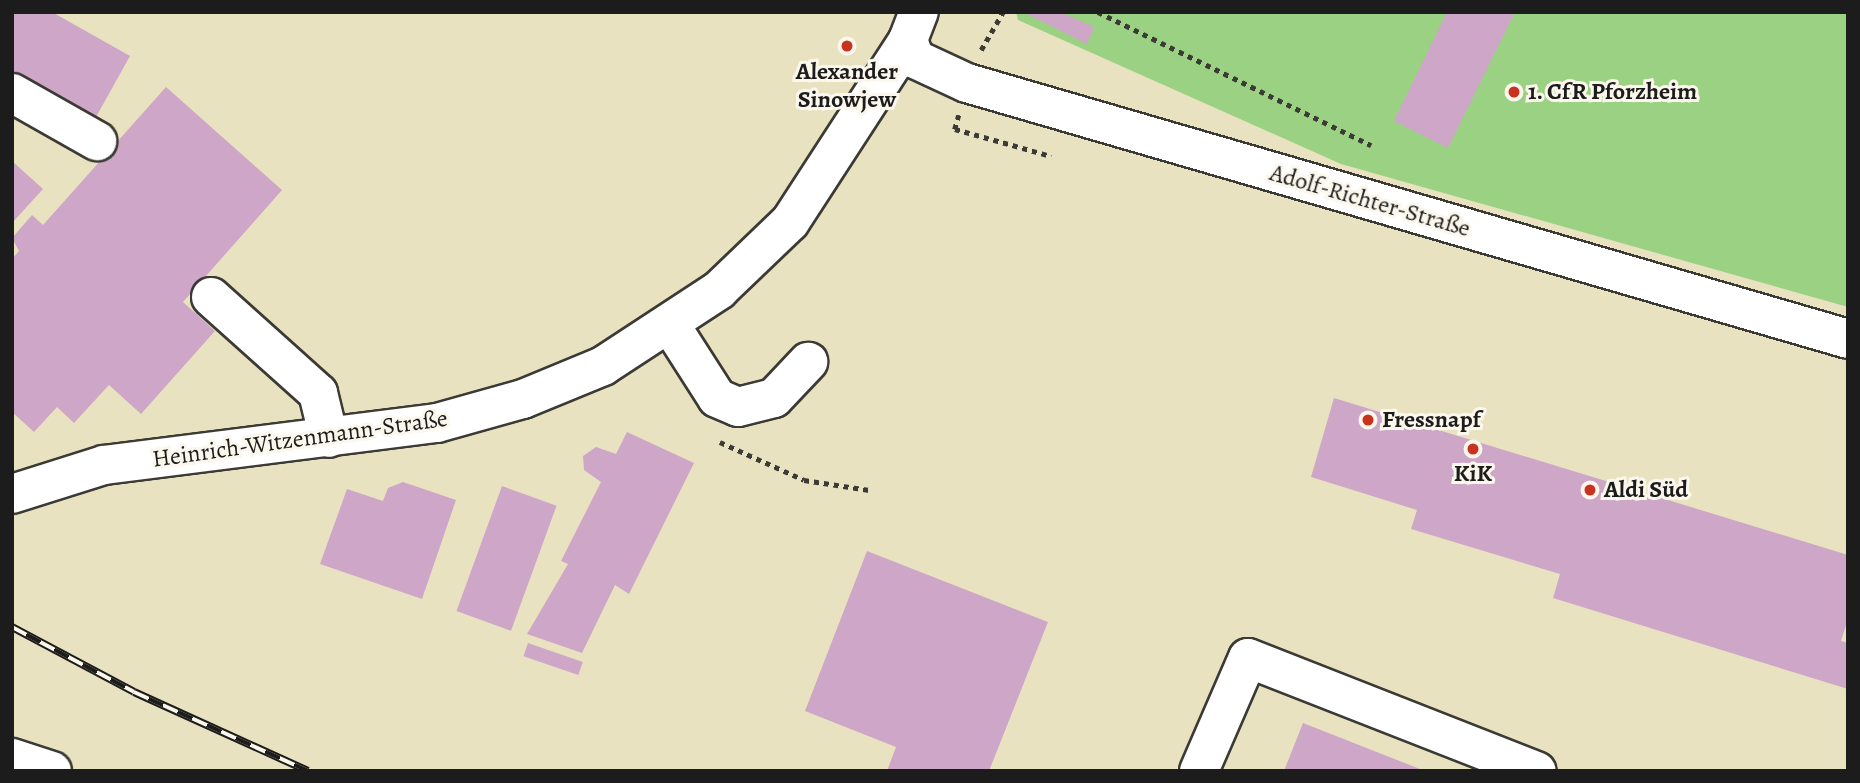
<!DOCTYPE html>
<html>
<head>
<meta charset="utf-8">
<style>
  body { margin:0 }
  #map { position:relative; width:1860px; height:783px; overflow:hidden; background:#e9e2c0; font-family:Alegreya,serif }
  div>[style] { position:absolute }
  .green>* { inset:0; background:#9bd183 }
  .building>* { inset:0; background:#cea6c7; transform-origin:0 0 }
  .path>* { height:4.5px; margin-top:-2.25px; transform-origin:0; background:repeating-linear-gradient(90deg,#3b3a35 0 5px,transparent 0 10px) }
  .roads { filter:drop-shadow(2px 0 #3b3a35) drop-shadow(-2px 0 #3b3a35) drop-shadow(0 2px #3b3a35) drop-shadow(0 -2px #3b3a35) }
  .minor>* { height:38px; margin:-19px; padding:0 19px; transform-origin:19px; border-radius:19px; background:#fff }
  .major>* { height:38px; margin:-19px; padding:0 19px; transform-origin:19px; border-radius:19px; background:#fff }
  .rail>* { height:8px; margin-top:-4px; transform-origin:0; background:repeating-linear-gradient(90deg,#fbf7ec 0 16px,#1c1c1c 0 32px); box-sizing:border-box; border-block:2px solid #1c1c1c }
  .dots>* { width:19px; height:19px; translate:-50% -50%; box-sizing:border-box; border:4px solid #fbf7ec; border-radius:50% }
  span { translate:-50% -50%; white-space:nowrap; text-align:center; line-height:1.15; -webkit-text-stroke:6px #fbf7ec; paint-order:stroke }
  .poi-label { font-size:24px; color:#1c1c1c; font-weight:700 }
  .left { translate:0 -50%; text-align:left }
  .street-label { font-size:24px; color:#1c1c1c }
  .frame { position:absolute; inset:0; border:14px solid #1c1c1c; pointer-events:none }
</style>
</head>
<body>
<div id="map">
  <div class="green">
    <i style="clip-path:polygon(1016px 12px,1848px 12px,1848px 307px,1341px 164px,1018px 20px)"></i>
  </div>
  <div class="building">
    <i style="clip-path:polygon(12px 12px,52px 12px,130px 56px,96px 117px,12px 70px)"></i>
    <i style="clip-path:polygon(1023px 12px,1060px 12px,1094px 27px,1087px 44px)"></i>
    <i style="clip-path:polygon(1447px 12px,1515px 12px,1448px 148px,1394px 121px)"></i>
    <i style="clip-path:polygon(166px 87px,282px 190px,183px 302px,215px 331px,141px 414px,109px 385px,74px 423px,57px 407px,34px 432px,12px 412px,12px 259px,19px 251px,12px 238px,32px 215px,43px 225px)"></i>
    <i style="clip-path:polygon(12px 161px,43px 189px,12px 223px)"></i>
    <i style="clip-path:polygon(1334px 398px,1848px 555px,1848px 619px,1841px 641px,1848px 643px,1848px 689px,1553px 598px,1560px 574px,1411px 529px,1417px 510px,1311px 477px)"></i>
    <i style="clip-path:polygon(627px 432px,694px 463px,629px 594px,615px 585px,582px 653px,527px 634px,568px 564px,561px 561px,601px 482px,584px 470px,583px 456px,596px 447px,616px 454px)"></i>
    <i style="clip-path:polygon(403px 482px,456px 500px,422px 599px,320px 564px,347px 489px,383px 501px,388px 488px)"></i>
    <i style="left:502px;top:486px;width:58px;height:133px;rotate:20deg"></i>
    <i style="clip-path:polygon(867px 551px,1048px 622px,989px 771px,887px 771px,896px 747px,805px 711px)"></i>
    <i style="left:528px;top:643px;width:58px;height:14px;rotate:19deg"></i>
    <i style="clip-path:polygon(1303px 723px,1425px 771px,1284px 771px)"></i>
  </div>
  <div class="path">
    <i style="left:1098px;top:12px;width:304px;rotate:26deg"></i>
    <i style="left:981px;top:50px;width:44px;rotate:-59.9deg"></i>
    <i style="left:959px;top:115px;width:15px;rotate:106deg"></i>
    <i style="left:955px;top:129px;width:100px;rotate:15.7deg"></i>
    <i style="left:720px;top:442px;width:92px;rotate:24.3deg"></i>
    <i style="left:804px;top:480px;width:66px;rotate:8.7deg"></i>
  </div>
  <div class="roads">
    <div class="minor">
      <i style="left:908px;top:40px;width:20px;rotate:70deg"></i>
      <i style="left:915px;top:59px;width:57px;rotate:24.8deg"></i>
      <i style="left:967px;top:83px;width:917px;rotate:16.2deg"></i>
      <i style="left:12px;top:93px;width:98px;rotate:29.5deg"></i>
      <i style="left:211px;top:297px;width:144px;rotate:41.9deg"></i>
      <i style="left:318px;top:393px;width:46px;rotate:76.3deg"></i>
      <i style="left:671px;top:326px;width:85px;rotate:57.4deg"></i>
      <i style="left:717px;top:398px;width:23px;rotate:23deg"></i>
      <i style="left:738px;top:407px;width:37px;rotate:-14deg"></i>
      <i style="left:774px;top:398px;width:50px;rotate:-46.6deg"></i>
      <i style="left:12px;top:494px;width:96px;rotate:-17.5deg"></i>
      <i style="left:104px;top:465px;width:336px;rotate:-7.2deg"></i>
      <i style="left:437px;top:423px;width:89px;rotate:-15.6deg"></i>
      <i style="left:523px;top:399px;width:87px;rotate:-22.4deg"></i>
      <i style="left:603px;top:366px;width:139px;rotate:-33.2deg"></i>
      <i style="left:719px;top:290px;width:98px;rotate:-43.8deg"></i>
      <i style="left:790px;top:222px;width:217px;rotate:-57deg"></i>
      <i style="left:908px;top:40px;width:30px;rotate:-69deg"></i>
      <i style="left:1199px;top:771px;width:123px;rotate:-66.6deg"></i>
      <i style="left:1248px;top:658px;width:310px;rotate:21.4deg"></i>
    </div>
    <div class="major">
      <i style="left:12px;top:758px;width:42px;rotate:18deg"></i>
    </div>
  </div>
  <div class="rail">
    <i style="left:12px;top:627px;width:138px;rotate:28deg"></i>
    <i style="left:134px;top:692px;width:191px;rotate:24.4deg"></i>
  </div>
  <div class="dots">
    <i style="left:847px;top:46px;background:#c8321e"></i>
    <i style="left:1514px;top:92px;background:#c8321e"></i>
    <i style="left:1368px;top:420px;background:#c8321e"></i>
    <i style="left:1473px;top:449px;background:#c8321e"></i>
    <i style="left:1590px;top:490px;background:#c8321e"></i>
  </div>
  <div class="poi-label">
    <span style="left:847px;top:86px">Alexander<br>Sinowjew</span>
    <span class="left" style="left:1528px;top:92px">1. CfR Pforzheim</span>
    <span class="left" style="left:1382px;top:420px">Fressnapf</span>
    <span style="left:1473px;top:474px">KiK</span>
    <span class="left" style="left:1604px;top:490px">Aldi Süd</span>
  </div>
  <div class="street-label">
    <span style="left:1370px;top:201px;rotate:16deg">Adolf-Richter-Straße</span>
    <span style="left:300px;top:439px;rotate:-8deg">Heinrich-Witzenmann-Straße</span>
  </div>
  <div class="frame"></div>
</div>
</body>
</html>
